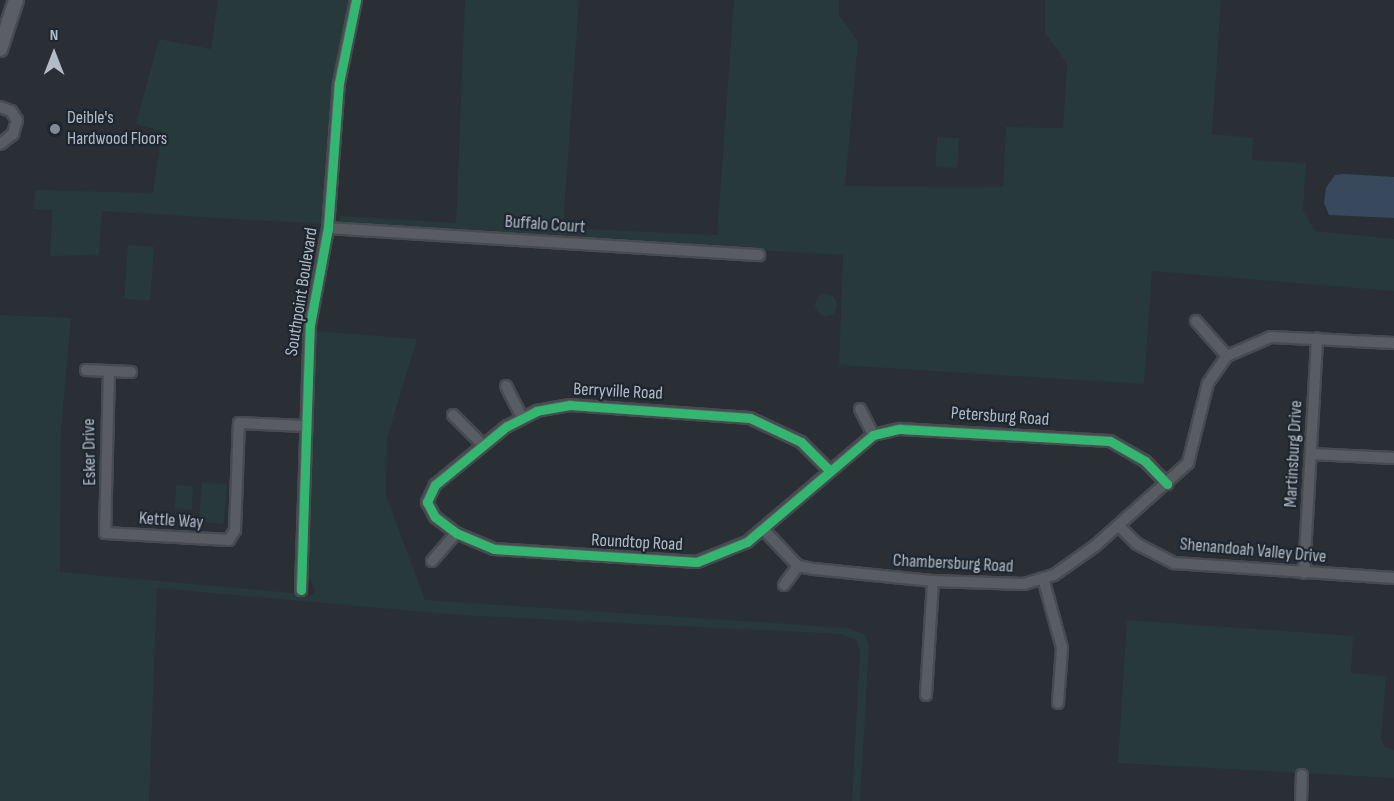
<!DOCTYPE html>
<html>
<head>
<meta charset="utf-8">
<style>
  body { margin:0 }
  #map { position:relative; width:1394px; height:801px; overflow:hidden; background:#292f35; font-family:"Sofia Sans Condensed",sans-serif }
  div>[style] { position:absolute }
  .green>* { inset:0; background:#27393b; transform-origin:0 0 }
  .round { border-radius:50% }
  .water>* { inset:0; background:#38495e }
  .roads { filter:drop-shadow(2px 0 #474b50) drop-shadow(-2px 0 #474b50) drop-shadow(0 2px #474b50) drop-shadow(0 -2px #474b50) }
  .minor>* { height:10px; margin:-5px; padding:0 5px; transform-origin:5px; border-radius:5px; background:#595d63 }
  .major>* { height:14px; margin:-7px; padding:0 7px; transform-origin:7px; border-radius:7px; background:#5b5f65 }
  .cycleway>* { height:9px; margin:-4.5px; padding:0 4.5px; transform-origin:4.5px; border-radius:4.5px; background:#33b770 }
  .dots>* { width:16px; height:16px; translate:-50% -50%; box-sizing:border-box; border:3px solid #1d252f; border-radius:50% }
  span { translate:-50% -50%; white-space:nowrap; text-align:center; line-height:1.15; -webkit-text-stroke:4.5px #1d252f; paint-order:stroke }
  .poi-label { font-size:18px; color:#b3bbc6 }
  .left { translate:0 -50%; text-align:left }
  .street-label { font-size:18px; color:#b3bbc6 }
  .north { position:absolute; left:24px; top:24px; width:60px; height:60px; -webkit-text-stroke:4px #1d252f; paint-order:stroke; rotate:0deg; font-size:16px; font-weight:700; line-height:24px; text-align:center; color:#b3bbc6 }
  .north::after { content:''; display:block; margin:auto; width:21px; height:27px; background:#b3bbc6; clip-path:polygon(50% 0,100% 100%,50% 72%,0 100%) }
</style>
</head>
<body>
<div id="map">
  <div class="green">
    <i style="clip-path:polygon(218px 0,350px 0,336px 75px,321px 224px,102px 211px,99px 255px,50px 256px,52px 210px,34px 209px,35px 190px,153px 193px,162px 131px,136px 124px,159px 39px,211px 49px)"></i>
    <i style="clip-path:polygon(465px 0,579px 0,563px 228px,717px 235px,734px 0,839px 0,839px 15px,858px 42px,845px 186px,1003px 187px,1006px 127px,1063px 128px,1067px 63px,1045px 33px,1045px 0,1221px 0,1212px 134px,1253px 138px,1252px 160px,1306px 163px,1303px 210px,1315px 231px,1394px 239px,1394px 291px,1152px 271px,1144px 384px,839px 365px,843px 255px,340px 225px,340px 216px,456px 223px)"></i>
    <i style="left:937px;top:137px;width:22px;height:30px;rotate:3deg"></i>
    <i style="left:128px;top:245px;width:26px;height:54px;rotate:4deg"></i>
    <i class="round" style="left:815px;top:294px;width:22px;height:22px"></i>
    <i style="clip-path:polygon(0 315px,71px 318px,61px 430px,60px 572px,314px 595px,315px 588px,308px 576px,315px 331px,417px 339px,387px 438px,386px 496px,425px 600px,847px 628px,865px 634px,869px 645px,860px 801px,852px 801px,860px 652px,856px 640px,841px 634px,458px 615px,157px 588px,149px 801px,0 801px)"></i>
    <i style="left:202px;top:482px;width:25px;height:40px;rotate:5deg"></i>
    <i style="left:176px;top:485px;width:17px;height:24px;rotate:3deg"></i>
    <i style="clip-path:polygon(1127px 620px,1353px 636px,1351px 673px,1386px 676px,1381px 738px,1384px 746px,1394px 750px,1394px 778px,1118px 763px)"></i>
  </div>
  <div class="water">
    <i style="clip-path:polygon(1344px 174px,1394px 177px,1394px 218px,1329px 215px,1324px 203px,1326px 188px,1335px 175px)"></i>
  </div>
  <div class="roads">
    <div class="minor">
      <i style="left:0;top:107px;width:12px;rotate:20deg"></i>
      <i style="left:11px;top:111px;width:11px;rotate:56deg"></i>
      <i style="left:17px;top:120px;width:15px;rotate:106deg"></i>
      <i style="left:13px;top:134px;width:16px;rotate:142deg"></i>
      <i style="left:328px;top:228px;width:432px;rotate:3.6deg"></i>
      <i style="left:1196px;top:321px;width:47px;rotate:48.5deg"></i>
      <i style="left:86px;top:370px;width:45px;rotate:2.5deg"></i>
      <i style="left:109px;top:371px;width:162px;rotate:91.4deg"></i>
      <i style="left:105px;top:533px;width:124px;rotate:3.2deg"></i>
      <i style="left:229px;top:540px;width:12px;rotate:-59deg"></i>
      <i style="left:235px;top:530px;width:107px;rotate:-87.9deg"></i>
      <i style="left:239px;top:423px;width:65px;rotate:2.6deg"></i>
      <i style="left:506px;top:386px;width:35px;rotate:63deg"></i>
      <i style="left:860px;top:409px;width:29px;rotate:63deg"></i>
      <i style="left:453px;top:415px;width:42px;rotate:45deg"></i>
      <i style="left:1311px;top:454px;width:83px;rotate:2.8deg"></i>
      <i style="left:830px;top:471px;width:41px;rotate:-135deg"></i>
      <i style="left:801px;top:442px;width:56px;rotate:-154.8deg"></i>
      <i style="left:750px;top:418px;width:180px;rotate:-175.9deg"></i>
      <i style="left:570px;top:405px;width:34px;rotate:170deg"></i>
      <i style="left:537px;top:411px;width:34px;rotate:153deg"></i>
      <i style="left:507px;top:426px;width:93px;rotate:140.7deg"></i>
      <i style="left:435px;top:485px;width:19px;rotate:115deg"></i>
      <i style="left:427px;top:502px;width:17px;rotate:62deg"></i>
      <i style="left:435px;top:517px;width:26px;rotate:37deg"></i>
      <i style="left:456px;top:533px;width:41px;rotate:22.8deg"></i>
      <i style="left:494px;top:549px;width:203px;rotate:3.7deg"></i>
      <i style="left:697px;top:562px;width:54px;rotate:-21.8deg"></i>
      <i style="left:747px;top:542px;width:165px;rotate:-40.3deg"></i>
      <i style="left:873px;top:435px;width:28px;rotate:-13deg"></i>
      <i style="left:900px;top:429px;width:210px;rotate:3.3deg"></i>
      <i style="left:1110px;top:441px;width:40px;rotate:29.7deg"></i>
      <i style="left:1145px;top:461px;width:32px;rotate:46deg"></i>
      <i style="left:1120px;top:527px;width:24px;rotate:45deg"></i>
      <i style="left:1137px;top:544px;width:42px;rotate:27.2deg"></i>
      <i style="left:1174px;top:563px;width:221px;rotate:3.9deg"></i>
      <i style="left:764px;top:530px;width:50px;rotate:46.6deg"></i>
      <i style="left:798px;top:566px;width:16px;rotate:11deg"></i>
      <i style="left:814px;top:569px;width:120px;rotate:5.8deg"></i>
      <i style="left:933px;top:581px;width:91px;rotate:1.9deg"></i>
      <i style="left:1024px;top:584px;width:31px;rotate:-17deg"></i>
      <i style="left:1054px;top:575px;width:50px;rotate:-35.3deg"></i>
      <i style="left:1095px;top:546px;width:125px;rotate:-41.7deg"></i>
      <i style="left:1188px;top:463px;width:82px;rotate:-76deg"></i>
      <i style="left:1208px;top:383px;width:33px;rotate:-55deg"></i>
      <i style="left:1227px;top:356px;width:48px;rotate:-23.4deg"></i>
      <i style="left:1271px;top:337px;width:123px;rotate:2.8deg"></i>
      <i style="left:432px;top:561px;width:37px;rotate:-49deg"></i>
      <i style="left:1304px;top:573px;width:235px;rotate:-86.8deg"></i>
      <i style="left:1043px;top:578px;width:73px;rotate:74.8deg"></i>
      <i style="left:1062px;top:648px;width:55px;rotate:94.2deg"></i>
      <i style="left:784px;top:585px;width:24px;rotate:-54deg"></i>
      <i style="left:301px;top:590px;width:265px;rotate:-88.1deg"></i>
      <i style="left:310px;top:325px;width:99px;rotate:-79.5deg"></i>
      <i style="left:328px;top:228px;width:145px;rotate:-85.7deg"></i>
      <i style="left:339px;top:83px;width:85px;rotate:-78.4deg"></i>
      <i style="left:926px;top:695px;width:114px;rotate:-86.5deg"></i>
      <i style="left:1301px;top:801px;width:26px;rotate:-88deg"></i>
    </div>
    <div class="major">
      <i style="left:0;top:49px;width:52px;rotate:-71.9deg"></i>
    </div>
  </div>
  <div class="cycleway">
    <i style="left:830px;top:471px;width:41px;rotate:-135deg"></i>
    <i style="left:801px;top:442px;width:56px;rotate:-154.8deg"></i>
    <i style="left:750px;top:418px;width:180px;rotate:-175.9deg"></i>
    <i style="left:570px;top:405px;width:34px;rotate:170deg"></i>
    <i style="left:537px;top:411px;width:34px;rotate:153deg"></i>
    <i style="left:507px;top:426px;width:93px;rotate:140.7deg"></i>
    <i style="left:435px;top:485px;width:19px;rotate:115deg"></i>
    <i style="left:427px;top:502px;width:17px;rotate:62deg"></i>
    <i style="left:435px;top:517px;width:26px;rotate:37deg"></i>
    <i style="left:456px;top:533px;width:41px;rotate:22.8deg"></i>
    <i style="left:494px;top:549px;width:203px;rotate:3.7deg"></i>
    <i style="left:697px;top:562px;width:54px;rotate:-21.8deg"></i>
    <i style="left:747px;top:542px;width:165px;rotate:-40.3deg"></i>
    <i style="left:873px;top:435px;width:28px;rotate:-13deg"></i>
    <i style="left:900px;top:429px;width:210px;rotate:3.3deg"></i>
    <i style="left:1110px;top:441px;width:40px;rotate:29.7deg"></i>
    <i style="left:1145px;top:461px;width:32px;rotate:46deg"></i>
    <i style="left:301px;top:590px;width:265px;rotate:-88.1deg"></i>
    <i style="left:310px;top:325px;width:99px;rotate:-79.5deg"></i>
    <i style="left:328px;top:228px;width:145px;rotate:-85.7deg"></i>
    <i style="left:339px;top:83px;width:85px;rotate:-78.4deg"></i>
  </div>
  <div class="dots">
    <i style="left:55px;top:129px;background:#838a93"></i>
  </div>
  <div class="poi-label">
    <span class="left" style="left:67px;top:129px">Deible's<br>Hardwood Floors</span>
  </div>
  <div class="street-label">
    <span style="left:545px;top:225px;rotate:4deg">Buffalo Court</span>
    <span style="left:302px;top:292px;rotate:-81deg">Southpoint Boulevard</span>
    <span style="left:618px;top:392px;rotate:3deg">Berryville Road</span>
    <span style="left:1000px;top:417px;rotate:4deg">Petersburg Road</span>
    <span style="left:90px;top:452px;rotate:-91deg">Esker Drive</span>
    <span style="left:1294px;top:454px;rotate:-87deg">Martinsburg Drive</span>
    <span style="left:171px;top:521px;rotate:4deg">Kettle Way</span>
    <span style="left:637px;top:543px;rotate:3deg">Roundtop Road</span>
    <span style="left:1253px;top:551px;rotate:5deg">Shenandoah Valley Drive</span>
    <span style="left:953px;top:564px;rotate:3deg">Chambersburg Road</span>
  </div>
  <div class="north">N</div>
</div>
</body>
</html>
